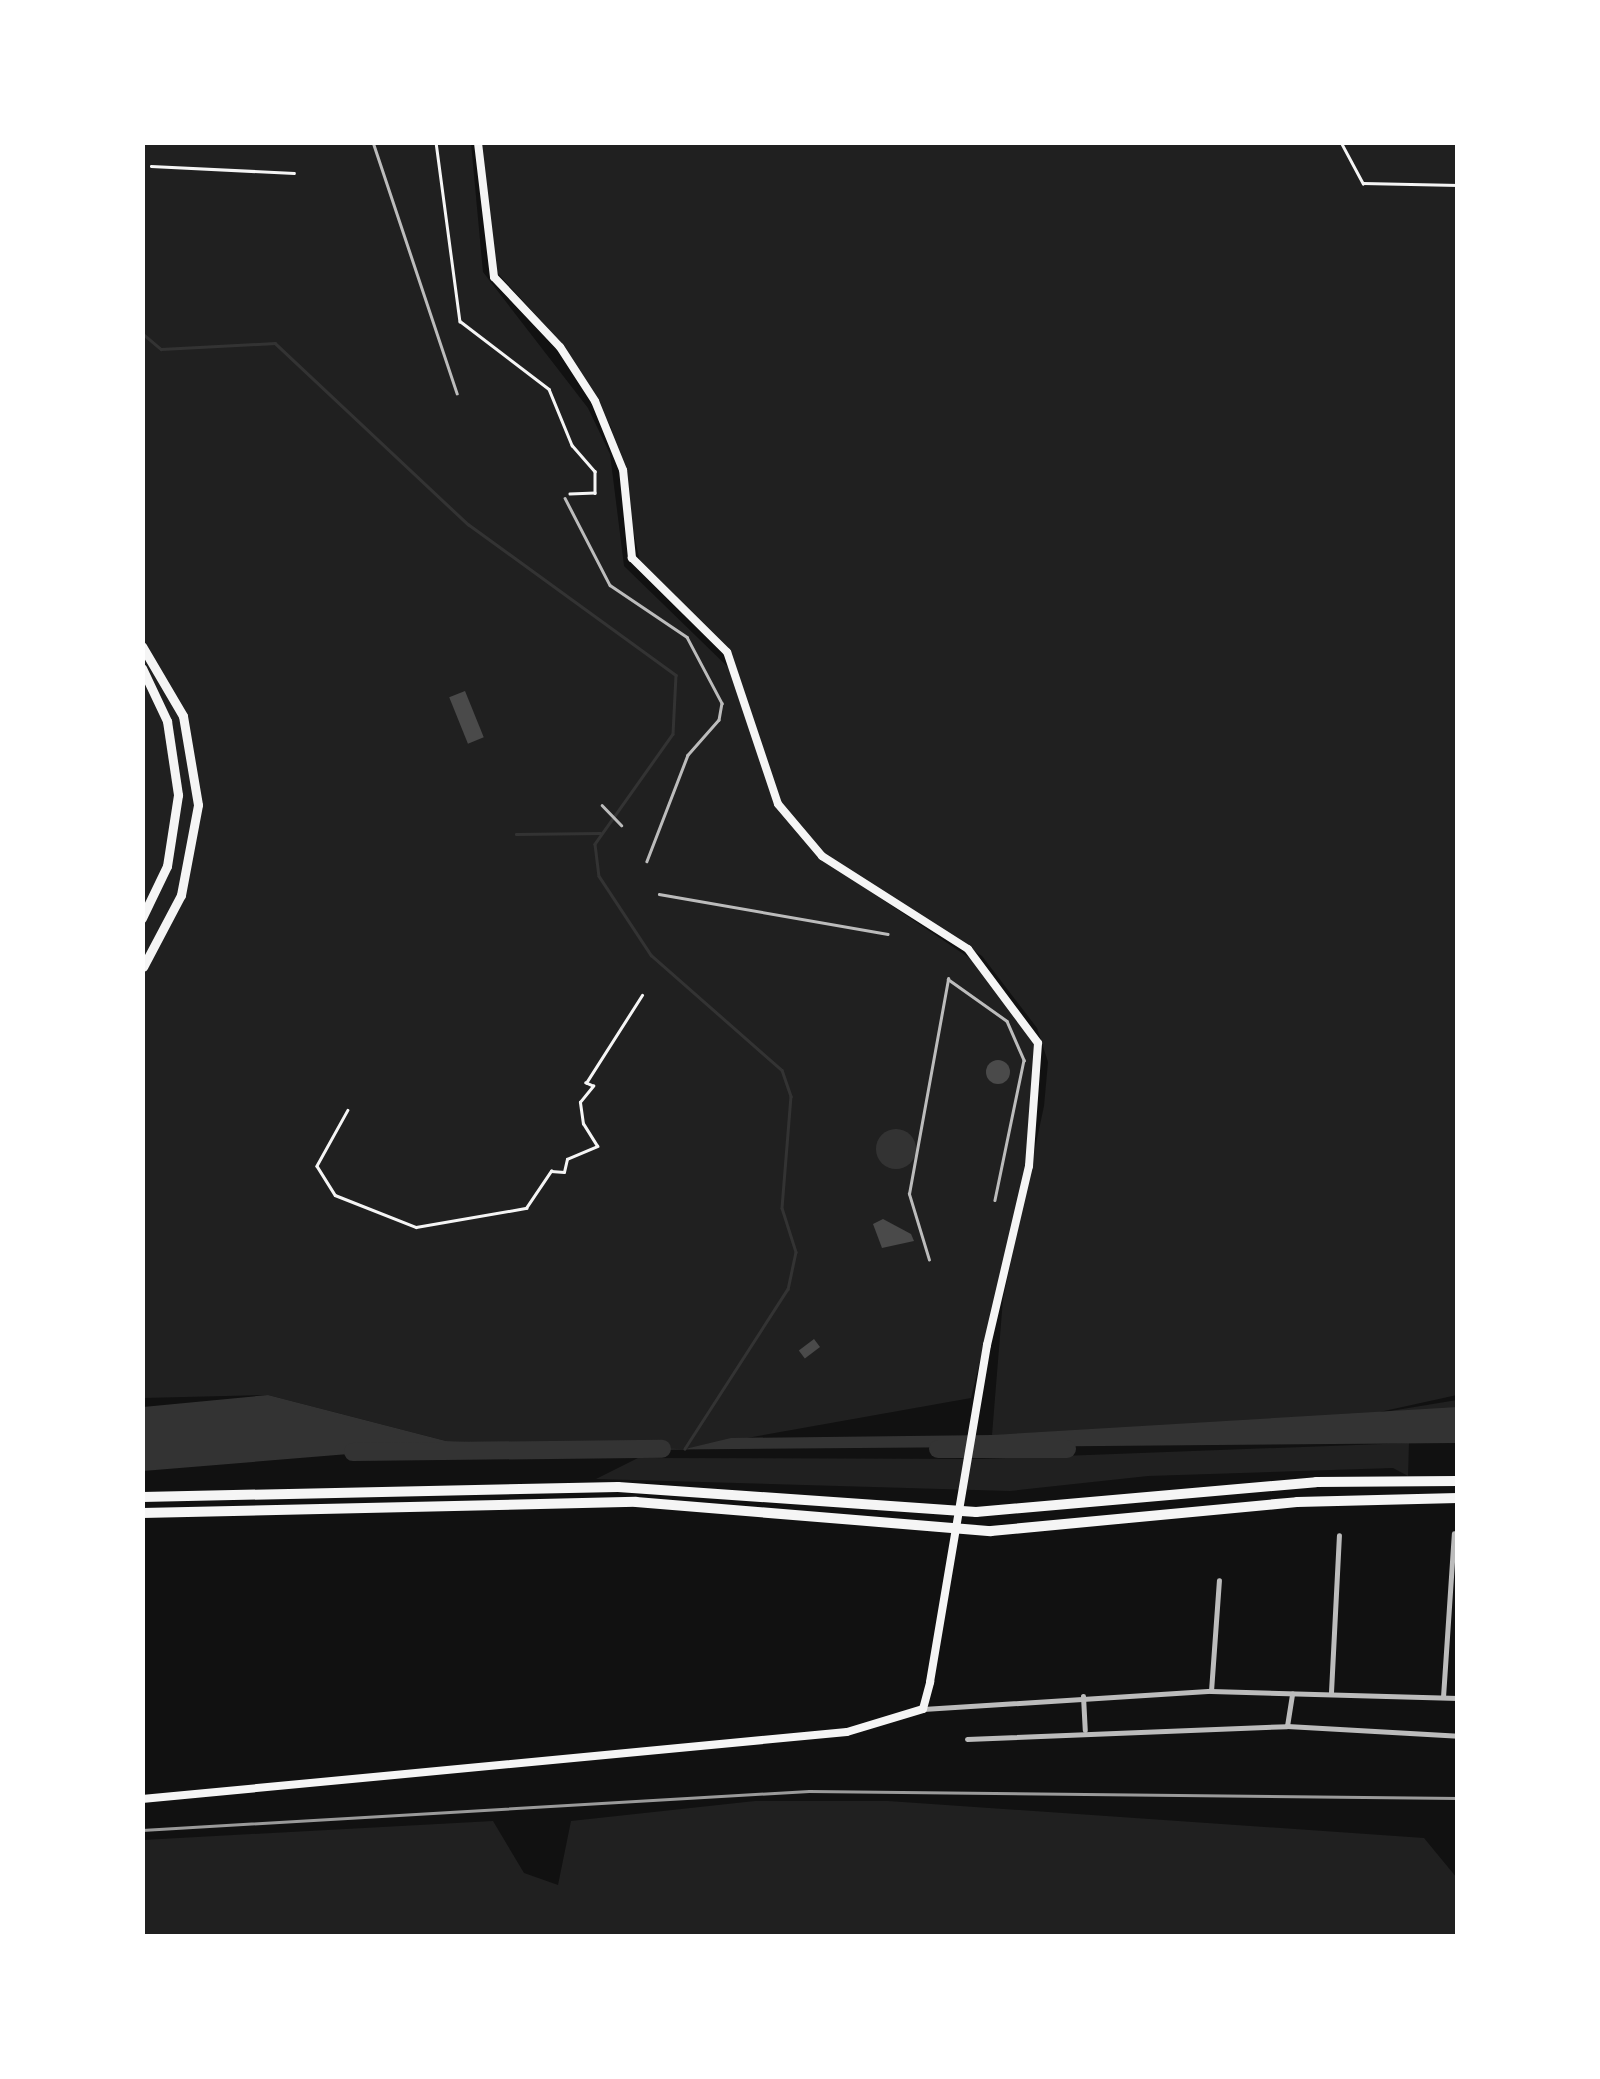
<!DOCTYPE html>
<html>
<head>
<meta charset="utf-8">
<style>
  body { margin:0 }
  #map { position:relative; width:1600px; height:2079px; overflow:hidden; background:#111; font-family:"Open Sans",sans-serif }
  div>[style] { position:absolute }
  .green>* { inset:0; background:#202020 }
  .water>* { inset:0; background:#333 }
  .round { border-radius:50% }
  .stream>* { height:2.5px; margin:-1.25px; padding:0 1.25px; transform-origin:1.25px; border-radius:1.25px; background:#333 }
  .river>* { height:18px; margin:-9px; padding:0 9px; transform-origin:9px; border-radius:9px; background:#333 }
  .building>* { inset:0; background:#4a4a4a; transform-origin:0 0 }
  .path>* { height:2.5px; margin:-1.25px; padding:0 1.25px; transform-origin:1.25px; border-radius:1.25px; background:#f5f5f5 }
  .service>* { height:2.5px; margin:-1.25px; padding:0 1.25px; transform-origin:1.25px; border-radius:1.25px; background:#bcbcbc }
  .minor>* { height:5px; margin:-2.5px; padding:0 2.5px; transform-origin:2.5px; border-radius:2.5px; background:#bcbcbc }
  .secondary>* { height:8px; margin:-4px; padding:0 4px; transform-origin:4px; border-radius:4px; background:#f5f5f5 }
  .trunk>* { height:9px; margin:-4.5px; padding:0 4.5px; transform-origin:4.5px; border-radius:4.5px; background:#f5f5f5 }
  .motorway>* { height:10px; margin:-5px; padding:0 5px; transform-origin:5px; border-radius:5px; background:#f5f5f5 }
  .rail>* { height:2.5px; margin:-1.25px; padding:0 1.25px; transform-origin:1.25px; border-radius:1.25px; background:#9a9a9a }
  span { translate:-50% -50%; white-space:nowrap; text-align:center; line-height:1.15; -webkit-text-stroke:8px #fff; paint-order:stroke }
  .frame { position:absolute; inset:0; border:145px solid #fff; pointer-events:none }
</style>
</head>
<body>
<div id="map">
  <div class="green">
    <i style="clip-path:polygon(142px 143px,471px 143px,483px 272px,588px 408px,610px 454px,624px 566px,732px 671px,774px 804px,822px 859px,980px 965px,1026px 1020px,1039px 1060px,1024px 1181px,971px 1398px,685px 1449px,446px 1441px,268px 1395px,143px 1398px)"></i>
    <i style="clip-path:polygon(480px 143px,1457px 143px,1457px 1395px,1366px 1415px,1457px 1400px,1457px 1431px,992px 1435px,1003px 1299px,1044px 1106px,1048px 1062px,1037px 1028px,982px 956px,824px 853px,781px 803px,733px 659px,642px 571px,611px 427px,563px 345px,493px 268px)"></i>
    <i style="clip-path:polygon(1409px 1443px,1408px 1476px,1393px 1468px,1148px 1476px,1010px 1491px,596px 1479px,638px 1458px,981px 1459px)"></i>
    <i style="clip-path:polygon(755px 1801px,888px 1801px,1424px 1838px,1457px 1878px,1457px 1936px,143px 1936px,143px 1840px,493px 1821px,524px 1873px,558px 1885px,571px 1821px)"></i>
  </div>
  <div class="water">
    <i class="round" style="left:876px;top:1129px;width:40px;height:40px"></i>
    <i style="clip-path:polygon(268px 1395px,446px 1441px,685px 1449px,731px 1438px,992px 1435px,1458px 1407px,1457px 1443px,373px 1452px,143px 1471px,143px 1407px)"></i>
  </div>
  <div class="stream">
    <i style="left:142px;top:333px;width:25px;rotate:40deg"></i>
    <i style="left:161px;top:349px;width:114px;rotate:-3deg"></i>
    <i style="left:275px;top:343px;width:265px;rotate:43.2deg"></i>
    <i style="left:468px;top:524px;width:257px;rotate:36deg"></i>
    <i style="left:676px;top:675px;width:59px;rotate:92.9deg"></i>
    <i style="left:673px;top:734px;width:135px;rotate:125.3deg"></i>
    <i style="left:595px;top:844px;width:32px;rotate:83deg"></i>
    <i style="left:599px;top:876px;width:95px;rotate:56.6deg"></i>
    <i style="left:651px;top:955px;width:174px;rotate:41.3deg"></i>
    <i style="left:782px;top:1070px;width:28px;rotate:71deg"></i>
    <i style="left:791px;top:1096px;width:112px;rotate:94.6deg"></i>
    <i style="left:782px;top:1208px;width:46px;rotate:72.3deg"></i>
    <i style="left:796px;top:1252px;width:38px;rotate:102deg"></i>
    <i style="left:788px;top:1289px;width:190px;rotate:122.8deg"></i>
    <i style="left:516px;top:834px;width:84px;rotate:-0.7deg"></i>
  </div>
  <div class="river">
    <i style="left:938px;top:1449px;width:129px"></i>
    <i style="left:353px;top:1452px;width:309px;rotate:-0.6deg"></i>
  </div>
  <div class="building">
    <i style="left:465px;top:691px;width:50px;height:17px;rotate:68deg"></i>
    <i class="round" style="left:986px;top:1060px;width:24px;height:24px"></i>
    <i style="clip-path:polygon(883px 1219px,911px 1234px,914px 1241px,882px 1248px,873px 1224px)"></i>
    <i style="left:814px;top:1339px;width:10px;height:19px;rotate:53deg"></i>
  </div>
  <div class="path">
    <i style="left:436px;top:142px;width:181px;rotate:82.4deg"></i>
    <i style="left:460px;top:321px;width:112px;rotate:37.4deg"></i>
    <i style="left:549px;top:389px;width:61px;rotate:67.7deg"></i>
    <i style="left:572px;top:445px;width:35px;rotate:49deg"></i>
    <i style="left:595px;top:471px;width:22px;rotate:90deg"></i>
    <i style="left:595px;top:493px;width:25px;rotate:178deg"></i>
    <i style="left:1150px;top:142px;width:11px"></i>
    <i style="left:1341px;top:142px;width:47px;rotate:61.8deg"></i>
    <i style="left:1363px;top:183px;width:95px;rotate:1.2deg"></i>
    <i style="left:151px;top:166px;width:143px;rotate:2.8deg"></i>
    <i style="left:348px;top:1110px;width:64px;rotate:119deg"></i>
    <i style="left:317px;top:1166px;width:34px;rotate:58deg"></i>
    <i style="left:335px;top:1195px;width:87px;rotate:21.6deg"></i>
    <i style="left:416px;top:1227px;width:112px;rotate:-9.8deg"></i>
    <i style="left:526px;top:1208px;width:45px;rotate:-56deg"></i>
    <i style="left:551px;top:1171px;width:13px;rotate:4deg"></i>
    <i style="left:564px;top:1172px;width:13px;rotate:-77deg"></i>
    <i style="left:567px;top:1159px;width:33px;rotate:-23deg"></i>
    <i style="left:597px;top:1146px;width:26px;rotate:-122deg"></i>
    <i style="left:583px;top:1124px;width:22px;rotate:-98deg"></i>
    <i style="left:580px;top:1102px;width:21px;rotate:-51deg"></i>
    <i style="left:593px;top:1086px;width:8px;rotate:-157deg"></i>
    <i style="left:586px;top:1083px;width:104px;rotate:-57.5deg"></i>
  </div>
  <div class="service">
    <i style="left:373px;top:142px;width:265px;rotate:71.5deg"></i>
    <i style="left:565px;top:498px;width:98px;rotate:62.7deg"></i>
    <i style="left:610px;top:585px;width:93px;rotate:34deg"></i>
    <i style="left:687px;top:637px;width:75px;rotate:62.1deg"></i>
    <i style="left:722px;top:703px;width:17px;rotate:100deg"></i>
    <i style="left:719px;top:720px;width:47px;rotate:131.5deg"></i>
    <i style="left:688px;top:755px;width:114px;rotate:111.1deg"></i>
    <i style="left:602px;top:805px;width:28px;rotate:46deg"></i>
    <i style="left:659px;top:894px;width:232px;rotate:9.9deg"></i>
    <i style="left:929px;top:1260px;width:69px;rotate:-106.9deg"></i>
    <i style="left:909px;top:1194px;width:219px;rotate:-79.7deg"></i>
    <i style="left:948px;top:979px;width:72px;rotate:35.4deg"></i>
    <i style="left:1007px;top:1021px;width:43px;rotate:66.4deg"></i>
    <i style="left:1024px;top:1060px;width:143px;rotate:101.7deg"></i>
  </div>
  <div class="minor">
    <i style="left:1211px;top:1691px;width:111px;rotate:-85.9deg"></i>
    <i style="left:1331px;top:1692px;width:157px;rotate:-87.1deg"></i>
    <i style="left:1083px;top:1696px;width:34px;rotate:87deg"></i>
    <i style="left:1443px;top:1697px;width:164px;rotate:-86.2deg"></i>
    <i style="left:923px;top:1709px;width:289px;rotate:-3.6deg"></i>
    <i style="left:1211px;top:1691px;width:247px;rotate:1.6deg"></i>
    <i style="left:1287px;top:1726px;width:33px;rotate:-81deg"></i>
    <i style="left:967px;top:1739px;width:320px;rotate:-2.3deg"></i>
    <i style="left:1287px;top:1726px;width:171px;rotate:3.3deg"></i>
  </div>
  <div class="secondary">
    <i style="left:142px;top:1799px;width:708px;rotate:-5.43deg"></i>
    <i style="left:847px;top:1732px;width:79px;rotate:-16.8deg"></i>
    <i style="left:923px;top:1709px;width:28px;rotate:-75deg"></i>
    <i style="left:930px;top:1682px;width:342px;rotate:-80.4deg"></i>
    <i style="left:987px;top:1345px;width:184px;rotate:-76.8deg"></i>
    <i style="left:1029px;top:1166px;width:123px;rotate:-85.8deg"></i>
    <i style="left:1038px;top:1043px;width:117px;rotate:-126.7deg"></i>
    <i style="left:968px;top:949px;width:173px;rotate:-147.5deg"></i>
    <i style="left:822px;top:856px;width:68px;rotate:-130.2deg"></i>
    <i style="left:778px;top:804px;width:160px;rotate:-108.5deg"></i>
    <i style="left:727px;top:652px;width:134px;rotate:-135.3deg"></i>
    <i style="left:632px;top:558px;width:88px;rotate:-95.8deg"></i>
    <i style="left:623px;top:470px;width:74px;rotate:-112.1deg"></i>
    <i style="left:595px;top:401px;width:64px;rotate:-122.9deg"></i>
    <i style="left:560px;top:347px;width:96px;rotate:-133.3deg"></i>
    <i style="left:494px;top:277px;width:136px;rotate:-96.8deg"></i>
  </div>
  <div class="trunk">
    <i style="left:142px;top:646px;width:81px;rotate:59.6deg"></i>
    <i style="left:183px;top:716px;width:90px;rotate:80.4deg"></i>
    <i style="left:198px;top:805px;width:92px;rotate:100.7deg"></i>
    <i style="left:181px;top:895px;width:81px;rotate:117.8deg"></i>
    <i style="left:142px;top:668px;width:59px;rotate:64.7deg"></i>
    <i style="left:167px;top:721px;width:75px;rotate:81.5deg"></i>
    <i style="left:178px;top:795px;width:72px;rotate:98.8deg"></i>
    <i style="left:167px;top:866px;width:58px;rotate:115.7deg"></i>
  </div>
  <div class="motorway">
    <i style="left:142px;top:1497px;width:476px;rotate:-1.2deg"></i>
    <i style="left:618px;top:1487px;width:359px;rotate:4deg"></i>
    <i style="left:976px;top:1512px;width:341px;rotate:-5deg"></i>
    <i style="left:1316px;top:1482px;width:142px;rotate:-0.4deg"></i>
    <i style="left:142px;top:1513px;width:494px;rotate:-1.3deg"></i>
    <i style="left:636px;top:1502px;width:356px;rotate:4.7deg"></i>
    <i style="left:991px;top:1531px;width:307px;rotate:-5.4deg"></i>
    <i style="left:1297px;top:1502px;width:161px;rotate:-1.4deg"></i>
  </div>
  <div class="rail">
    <i style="left:142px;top:1830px;width:668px;rotate:-3.35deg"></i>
    <i style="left:809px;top:1791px;width:649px;rotate:0.62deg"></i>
  </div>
  <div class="frame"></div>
</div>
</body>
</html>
